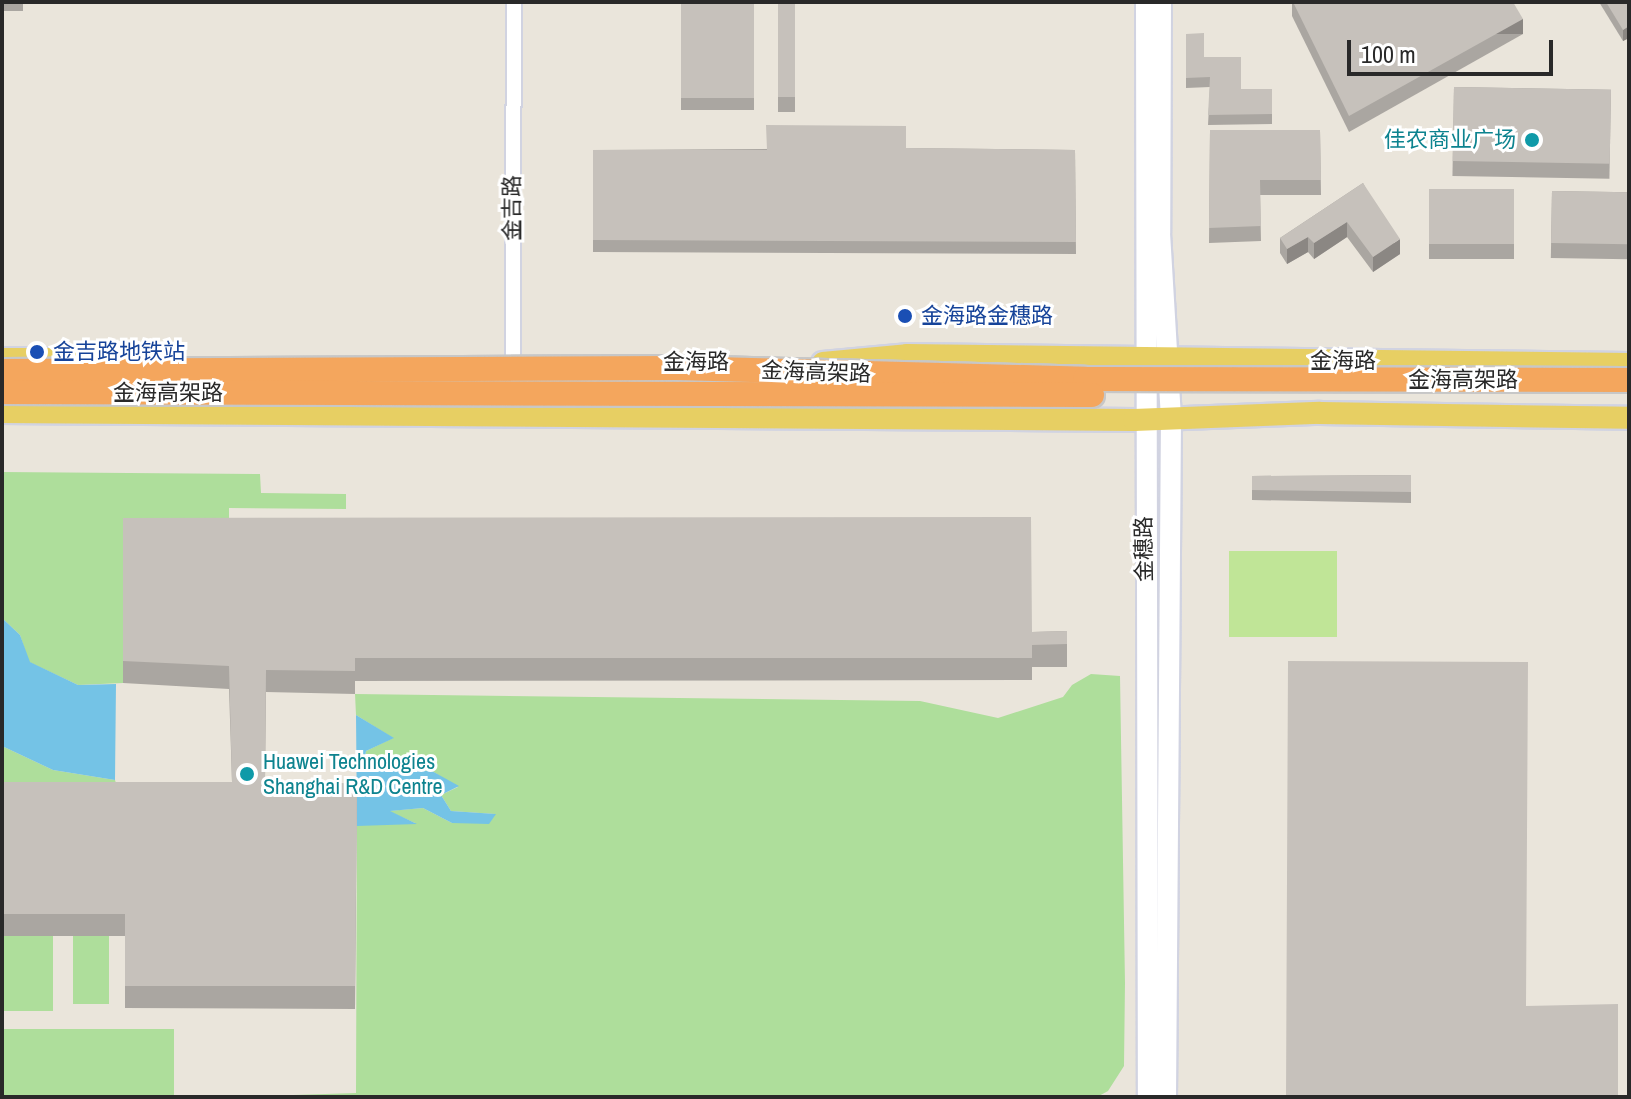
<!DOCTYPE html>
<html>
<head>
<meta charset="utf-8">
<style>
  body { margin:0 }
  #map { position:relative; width:1631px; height:1099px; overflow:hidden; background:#eae5db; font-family:"Archivo Narrow","Noto Sans SC",sans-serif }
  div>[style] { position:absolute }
  .green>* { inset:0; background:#aede9b; transform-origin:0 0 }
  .pitch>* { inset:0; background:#c0e597; transform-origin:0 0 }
  .water>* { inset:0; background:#74c3e6 }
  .roads { filter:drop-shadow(2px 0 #d1d3e1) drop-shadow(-2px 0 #d1d3e1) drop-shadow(0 2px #d1d3e1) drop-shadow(0 -2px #d1d3e1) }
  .street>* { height:14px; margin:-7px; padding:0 7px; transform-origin:7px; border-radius:7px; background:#fff }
  .secondary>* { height:20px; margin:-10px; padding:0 10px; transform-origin:10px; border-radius:10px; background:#fff }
  .primary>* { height:22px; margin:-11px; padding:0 11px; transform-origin:11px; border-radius:11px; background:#e7cf63 }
  .bridges { filter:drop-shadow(2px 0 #c7c7c7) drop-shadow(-2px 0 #c7c7c7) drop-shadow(0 2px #c7c7c7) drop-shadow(0 -2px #c7c7c7) }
  .highway-bridge>* { height:24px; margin:-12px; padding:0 12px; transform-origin:12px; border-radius:12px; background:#f4a65d }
  .wall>* { inset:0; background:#aaa6a1; transform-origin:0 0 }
  .shaded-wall>* { inset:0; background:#8b8783; transform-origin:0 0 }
  .building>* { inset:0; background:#c6c1bb; transform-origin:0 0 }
  .dots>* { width:22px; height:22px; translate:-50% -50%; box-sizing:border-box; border:4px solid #fff; border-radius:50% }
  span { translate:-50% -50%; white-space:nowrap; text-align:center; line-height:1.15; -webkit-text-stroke:6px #fff; paint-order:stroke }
  .culture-label { font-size:22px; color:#0d838f }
  .right { translate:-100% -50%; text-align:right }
  .left { translate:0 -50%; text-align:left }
  .street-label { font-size:22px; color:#292929 }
  .transit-label { font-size:22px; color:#164399 }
  .frame { position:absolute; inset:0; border:4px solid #292929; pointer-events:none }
  .scale { position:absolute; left:1347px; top:40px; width:206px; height:36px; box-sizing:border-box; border:4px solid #292929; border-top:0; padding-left:10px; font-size:24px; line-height:28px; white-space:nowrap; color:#292929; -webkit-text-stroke:6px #fff; paint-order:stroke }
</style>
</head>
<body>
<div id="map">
  <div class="green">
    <i style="clip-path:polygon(2px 472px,260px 474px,261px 493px,346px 494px,346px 509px,229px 508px,229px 540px,123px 540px,123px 683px,78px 685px,29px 662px,20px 635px,2px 618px)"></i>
    <i style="clip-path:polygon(1091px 674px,1120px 676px,1125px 983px,1124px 1066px,1108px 1091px,1097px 1097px,228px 1097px,356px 1093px,357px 807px,357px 825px,415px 823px,388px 811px,423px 808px,452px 823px,495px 814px,451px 811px,441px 795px,458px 787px,432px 771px,373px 770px,364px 762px,366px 751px,393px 738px,356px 715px,355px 694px,920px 701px,998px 718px,1063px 697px,1072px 685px)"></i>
    <i style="clip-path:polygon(2px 746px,53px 770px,115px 780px,123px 804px,2px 805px)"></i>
    <i style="left:2px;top:936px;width:51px;height:75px"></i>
    <i style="left:73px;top:936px;width:36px;height:68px"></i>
    <i style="left:2px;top:1029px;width:172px;height:68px"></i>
  </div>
  <div class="pitch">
    <i style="left:1229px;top:551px;width:108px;height:86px"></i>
  </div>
  <div class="water">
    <i style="clip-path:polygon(2px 618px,20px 635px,30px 662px,78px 685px,116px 684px,115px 780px,53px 770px,2px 746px)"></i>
    <i style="clip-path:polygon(356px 715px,394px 738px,366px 751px,364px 762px,373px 770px,432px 771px,459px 786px,441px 795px,451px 811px,496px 814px,489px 824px,452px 823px,423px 808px,390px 811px,417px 824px,357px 826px)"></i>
  </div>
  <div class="roads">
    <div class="street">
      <i style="left:513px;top:401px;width:399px;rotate:-89.9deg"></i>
    </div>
    <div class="secondary">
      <i style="left:1146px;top:2px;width:1095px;rotate:89.9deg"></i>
      <i style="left:1161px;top:2px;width:231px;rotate:90.2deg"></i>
      <i style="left:1160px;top:233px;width:183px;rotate:86.6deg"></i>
      <i style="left:1171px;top:416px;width:681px;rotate:90.42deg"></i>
    </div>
    <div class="primary">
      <i style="left:2px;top:359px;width:111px"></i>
      <i style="left:823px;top:363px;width:84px;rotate:-5.4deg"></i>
      <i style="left:907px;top:355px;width:722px;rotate:0.71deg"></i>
      <i style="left:2px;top:412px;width:1132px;rotate:0.4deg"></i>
      <i style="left:1134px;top:420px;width:186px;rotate:-2.2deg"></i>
      <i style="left:1320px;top:413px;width:309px;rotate:0.9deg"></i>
    </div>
  </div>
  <div class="bridges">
    <div class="highway-bridge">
      <i style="left:2px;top:371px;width:674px;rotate:-0.26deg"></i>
      <i style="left:676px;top:368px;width:409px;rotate:1.5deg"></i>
      <i style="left:1085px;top:379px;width:544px;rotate:0.11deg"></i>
      <i style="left:2px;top:392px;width:1090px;rotate:0.16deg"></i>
    </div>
  </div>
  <div class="wall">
    <i style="left:2px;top:2px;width:21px;height:9px"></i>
    <i style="left:681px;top:2px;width:73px;height:108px"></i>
    <i style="left:778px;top:2px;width:17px;height:110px"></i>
    <i style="clip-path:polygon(1292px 2px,1513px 2px,1523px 34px,1349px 132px,1292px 16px)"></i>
    <i style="clip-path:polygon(1599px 2px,1629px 2px,1629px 38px,1623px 41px)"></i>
    <i style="clip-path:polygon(1186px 34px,1204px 57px,1241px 89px,1272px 89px,1272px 124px,1208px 125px,1210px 87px,1186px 88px)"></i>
    <i style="left:1454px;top:87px;width:157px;height:89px;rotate:1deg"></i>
    <i style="clip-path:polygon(1210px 130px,1320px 130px,1321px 195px,1260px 195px,1261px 241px,1209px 243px)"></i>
    <i style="clip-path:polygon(906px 148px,1075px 150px,1076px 254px,593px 252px,593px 150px)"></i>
    <i style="clip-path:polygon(1363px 183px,1400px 254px,1373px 272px,1347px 237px,1314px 259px,1308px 252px,1287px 264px,1280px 253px,1280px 238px)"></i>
    <i style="left:1429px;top:189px;width:85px;height:70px"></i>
    <i style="left:1552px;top:191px;width:77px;height:67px;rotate:1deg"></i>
    <i style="clip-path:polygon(1411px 475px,1411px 503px,1252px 500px,1252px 476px)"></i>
    <i style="clip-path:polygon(123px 518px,1032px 632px,1067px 631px,1067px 667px,1032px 667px,1032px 680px,355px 681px,355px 694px,266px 692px,265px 781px,357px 784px,355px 1009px,125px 1008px,125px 936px,2px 936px,2px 782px,232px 782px,229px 689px,123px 683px)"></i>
  </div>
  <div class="shaded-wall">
    <i style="left:1523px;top:19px;width:15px;height:199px;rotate:90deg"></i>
    <i style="clip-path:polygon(1629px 26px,1629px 38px,1623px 41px,1623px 30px)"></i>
    <i style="clip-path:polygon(1347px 222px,1347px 237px,1314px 259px,1314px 243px)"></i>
    <i style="clip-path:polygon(1308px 237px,1308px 252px,1287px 264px,1287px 249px)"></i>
    <i style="clip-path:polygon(1400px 239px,1400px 254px,1373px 272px,1373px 257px)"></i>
  </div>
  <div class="building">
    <i style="left:681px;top:2px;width:73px;height:96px"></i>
    <i style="left:778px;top:2px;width:17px;height:95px"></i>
    <i style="clip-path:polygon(1293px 2px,1513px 2px,1523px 19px,1349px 116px)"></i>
    <i style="clip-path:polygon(1606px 2px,1629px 2px,1629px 26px,1623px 30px)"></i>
    <i style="clip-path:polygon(1204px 33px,1204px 57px,1241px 57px,1241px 89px,1272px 89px,1272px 114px,1208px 115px,1210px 77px,1186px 78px,1186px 34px)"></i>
    <i style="left:1454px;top:87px;width:157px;height:74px;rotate:1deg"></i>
    <i style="clip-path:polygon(766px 125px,906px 126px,906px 148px,1075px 150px,1076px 242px,593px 240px,593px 150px,767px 150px)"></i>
    <i style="clip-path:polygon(1210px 130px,1320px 130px,1321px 180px,1260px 180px,1261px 226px,1209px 228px)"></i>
    <i style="clip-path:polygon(1363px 183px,1400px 239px,1373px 257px,1347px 222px,1314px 243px,1308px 237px,1287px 249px,1280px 238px)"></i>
    <i style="left:1429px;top:189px;width:85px;height:55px"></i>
    <i style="left:1552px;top:191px;width:77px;height:52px;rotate:1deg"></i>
    <i style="clip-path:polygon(1411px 475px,1411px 492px,1252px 490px,1252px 476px)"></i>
    <i style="clip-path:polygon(1031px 517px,1032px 632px,1067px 631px,1067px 644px,1032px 645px,1032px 658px,355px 658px,355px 671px,266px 670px,265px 781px,357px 784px,355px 986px,125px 986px,125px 914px,2px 914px,2px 782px,232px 782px,229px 666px,123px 661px,123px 518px)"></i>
    <i style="clip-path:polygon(1288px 661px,1528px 662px,1526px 1006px,1618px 1004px,1618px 1097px,1286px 1097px)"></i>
  </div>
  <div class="dots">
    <i style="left:1532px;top:140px;background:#0f9aa8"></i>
    <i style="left:905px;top:316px;background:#1a4fb4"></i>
    <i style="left:37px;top:352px;background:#1a4fb4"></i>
    <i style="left:247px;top:774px;background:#0f9aa8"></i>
  </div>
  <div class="culture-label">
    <span class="right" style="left:1516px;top:140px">佳农商业广场</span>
    <span class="left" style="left:263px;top:774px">Huawei Technologies<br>Shanghai R&amp;D Centre</span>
  </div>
  <div class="street-label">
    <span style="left:512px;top:208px;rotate:-90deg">金吉路</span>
    <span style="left:1343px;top:361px">金海路</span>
    <span style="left:696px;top:362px">金海路</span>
    <span style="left:816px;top:372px;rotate:2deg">金海高架路</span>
    <span style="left:1463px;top:380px">金海高架路</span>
    <span style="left:168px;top:393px">金海高架路</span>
    <span style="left:1144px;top:549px;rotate:-91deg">金穗路</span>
  </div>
  <div class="transit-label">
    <span class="left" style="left:921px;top:316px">金海路金穗路</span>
    <span class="left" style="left:53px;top:352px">金吉路地铁站</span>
  </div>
  <div class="frame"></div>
  <div class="scale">100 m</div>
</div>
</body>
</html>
